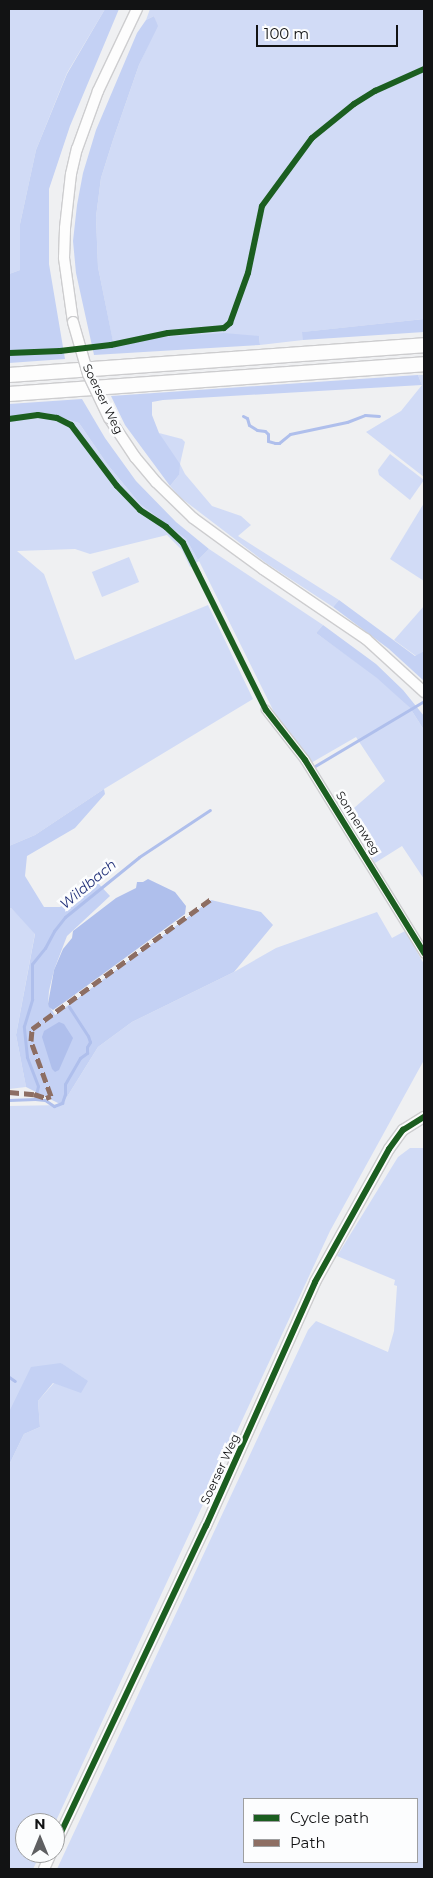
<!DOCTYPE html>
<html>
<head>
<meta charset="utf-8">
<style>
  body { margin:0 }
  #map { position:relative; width:433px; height:1878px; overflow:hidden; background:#eff0f2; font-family:Montserrat,sans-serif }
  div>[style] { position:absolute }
  .green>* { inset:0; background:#d1dbf6; transform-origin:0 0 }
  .forest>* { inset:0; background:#c4d1f4 }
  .water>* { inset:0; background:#afbfec }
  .stream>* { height:3px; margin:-1.5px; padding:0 1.5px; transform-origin:1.5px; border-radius:1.5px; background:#afbfec }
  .roads { filter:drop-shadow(1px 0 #cdcdcf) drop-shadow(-1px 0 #cdcdcf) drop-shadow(0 1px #cdcdcf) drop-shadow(0 -1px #cdcdcf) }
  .street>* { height:8px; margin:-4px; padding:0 4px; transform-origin:4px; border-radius:4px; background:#fdfdfd }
  .secondary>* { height:10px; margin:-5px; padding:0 5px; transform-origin:5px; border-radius:5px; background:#fdfdfd }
  .highway>* { height:14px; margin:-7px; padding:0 7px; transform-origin:7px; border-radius:7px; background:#fdfdfd }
  .bridges { filter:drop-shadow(1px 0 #cdcdcf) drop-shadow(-1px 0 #cdcdcf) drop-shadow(0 1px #cdcdcf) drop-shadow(0 -1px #cdcdcf) }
  .secondary-bridge>* { height:10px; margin:-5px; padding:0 5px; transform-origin:5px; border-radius:5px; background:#fdfdfd }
  .quiet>* { height:5px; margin-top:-2.5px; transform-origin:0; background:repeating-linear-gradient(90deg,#8d6e63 0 10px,transparent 0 15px) }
  .cycleway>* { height:6px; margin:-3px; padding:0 3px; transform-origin:3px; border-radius:3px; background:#1b5e20 }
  span { translate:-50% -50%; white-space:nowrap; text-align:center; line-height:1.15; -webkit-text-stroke:5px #fcfdfe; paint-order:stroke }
  .street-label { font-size:12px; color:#121314 }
  .water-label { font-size:14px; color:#202f78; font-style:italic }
  .frame { position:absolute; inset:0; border:10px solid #121314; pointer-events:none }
  .legend { position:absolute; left:243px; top:1798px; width:175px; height:65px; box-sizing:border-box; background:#fcfdfe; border:1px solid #9e9fa0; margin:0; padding:6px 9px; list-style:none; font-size:15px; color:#121314 }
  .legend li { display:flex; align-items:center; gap:10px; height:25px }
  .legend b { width:25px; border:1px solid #9e9fa0 }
  .north { position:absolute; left:15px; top:1813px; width:50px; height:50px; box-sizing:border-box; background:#fcfdfe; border:1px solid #9e9fa0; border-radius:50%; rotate:0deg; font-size:14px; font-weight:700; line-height:20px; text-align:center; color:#121314 }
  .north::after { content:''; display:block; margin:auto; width:18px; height:22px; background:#5f6062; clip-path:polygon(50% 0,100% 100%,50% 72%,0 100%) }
  .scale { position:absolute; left:256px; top:25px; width:142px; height:22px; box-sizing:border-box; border:2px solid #121314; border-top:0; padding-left:6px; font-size:15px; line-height:18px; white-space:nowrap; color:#121314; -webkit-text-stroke:4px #fcfdfe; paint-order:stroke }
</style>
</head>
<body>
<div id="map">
  <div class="green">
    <i style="clip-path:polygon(9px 9px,105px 9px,67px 73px,36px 150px,20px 224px,20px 270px,9px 274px)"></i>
    <i style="clip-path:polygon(150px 9px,424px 9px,424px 319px,303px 332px,303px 340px,260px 345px,259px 336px,114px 347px,98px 267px,96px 217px,101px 178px,113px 140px,139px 65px,157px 26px,154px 16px,146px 20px)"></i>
    <i style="clip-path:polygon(418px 375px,424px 375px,424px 477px,366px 432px,401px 411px,422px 385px)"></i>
    <i style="clip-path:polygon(46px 413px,79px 423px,107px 464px,140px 504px,186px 539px,198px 560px,209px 549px,323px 625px,316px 633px,377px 677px,410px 708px,424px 730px,424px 879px,402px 846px,375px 863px,346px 815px,385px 781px,356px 737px,311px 763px,274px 712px,199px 561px,190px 567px,182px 550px,167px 535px,90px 554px,75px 549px,17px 551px,44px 574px,75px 660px,208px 605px,253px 699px,104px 789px,35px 835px,9px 846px,9px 417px)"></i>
    <i style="clip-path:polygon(159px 433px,182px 439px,185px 442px,180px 464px,185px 474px,212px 506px,241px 516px,251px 525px,238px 536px,339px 600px,333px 607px,266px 563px,181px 498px,170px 486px,179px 475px)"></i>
    <i style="clip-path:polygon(390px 454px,424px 480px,410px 500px,379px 475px,378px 470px)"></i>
    <i style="clip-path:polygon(424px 503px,424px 581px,390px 559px)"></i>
    <i style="left:129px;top:557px;width:27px;height:40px;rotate:68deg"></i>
    <i style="clip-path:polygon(424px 606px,424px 651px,416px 656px,394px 640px)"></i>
    <i style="clip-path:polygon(11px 908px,35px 933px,16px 1035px,26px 1087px,9px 1089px,9px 909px)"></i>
    <i style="clip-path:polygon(377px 912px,392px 938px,405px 931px,424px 964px,424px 1060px,330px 1231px,55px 1823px,25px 1823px,25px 1853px,41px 1853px,33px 1869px,9px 1869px,9px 1465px,24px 1434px,40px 1427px,38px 1401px,54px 1383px,81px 1392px,61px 1363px,9px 1412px,9px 1106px,62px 1105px,98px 1047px,132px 1022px,234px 972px,276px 948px)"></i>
    <i style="clip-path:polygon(evenodd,410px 1148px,424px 1148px,424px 1869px,57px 1869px,308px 1330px,316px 1321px,388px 1352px,394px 1331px,397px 1286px,394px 1285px,395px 1280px,337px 1256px,398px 1157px,410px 1148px,244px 1799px,417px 1799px,417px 1862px,244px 1862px,244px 1799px)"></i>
  </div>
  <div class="forest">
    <i style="clip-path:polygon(105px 9px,119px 9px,70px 126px,49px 189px,49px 264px,65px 359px,9px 363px,9px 274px,20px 270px,20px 224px,36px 150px,67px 74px)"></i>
    <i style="clip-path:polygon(154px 16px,158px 26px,139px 65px,113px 140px,101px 178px,96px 217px,98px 267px,114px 346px,164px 337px,224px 333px,259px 336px,260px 345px,94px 355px,76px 273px,73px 241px,77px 205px,83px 173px,96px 130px,137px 33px,146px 20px)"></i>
    <i style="clip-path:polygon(424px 319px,424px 332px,303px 340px,302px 332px)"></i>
    <i style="clip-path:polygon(418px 375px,422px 385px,163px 400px,152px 402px,152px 415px,159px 433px,180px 464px,179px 475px,170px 486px,125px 425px,111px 396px)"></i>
    <i style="clip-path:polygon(82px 399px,105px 438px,136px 481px,176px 522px,209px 549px,198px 560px,186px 539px,140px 504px,107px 464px,79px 423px,46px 413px,9px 417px,9px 404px)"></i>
    <i style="clip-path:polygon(339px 600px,415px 656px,424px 651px,424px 681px,389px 649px,333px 607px)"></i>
    <i style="clip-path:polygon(323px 625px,376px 664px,403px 690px,424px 716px,424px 730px,410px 708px,377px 678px,316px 633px)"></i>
    <i style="clip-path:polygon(104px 789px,105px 794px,75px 828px,27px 856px,25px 876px,44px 907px,60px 907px,97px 882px,110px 896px,67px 936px,54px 970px,49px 991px,48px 1004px,55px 1015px,211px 900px,261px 912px,273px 925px,234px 972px,132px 1022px,98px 1047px,62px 1105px,26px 1087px,16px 1035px,35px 934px,11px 908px,9px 909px,9px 846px,35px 835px)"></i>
    <i style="clip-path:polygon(61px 1363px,88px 1381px,81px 1393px,53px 1383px,38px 1401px,40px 1427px,24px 1434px,9px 1465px,9px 1412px,31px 1367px)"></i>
  </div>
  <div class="water">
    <i style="clip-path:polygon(148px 879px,175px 892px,186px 906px,185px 914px,66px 1001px,53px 1010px,49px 1007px,48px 1004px,54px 970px,63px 949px,72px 938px,73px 931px,116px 898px,136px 888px,137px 882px,143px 882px)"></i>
    <i style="clip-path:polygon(59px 1022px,64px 1024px,73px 1038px,59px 1070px,55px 1072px,52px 1069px,42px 1037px,44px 1031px)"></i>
  </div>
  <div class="stream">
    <i style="left:243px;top:416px;width:4px;rotate:27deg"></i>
    <i style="left:247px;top:418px;width:7px;rotate:74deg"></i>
    <i style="left:249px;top:425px;width:9px;rotate:32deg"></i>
    <i style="left:257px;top:430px;width:8px;rotate:7deg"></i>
    <i style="left:265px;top:431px;width:4px;rotate:45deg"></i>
    <i style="left:268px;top:434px;width:7px;rotate:90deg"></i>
    <i style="left:268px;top:441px;width:7px;rotate:16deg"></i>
    <i style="left:275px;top:443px;width:4px"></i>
    <i style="left:279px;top:443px;width:14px;rotate:-39deg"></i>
    <i style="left:290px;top:434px;width:58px;rotate:-11.9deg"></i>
    <i style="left:347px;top:422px;width:19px;rotate:-21deg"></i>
    <i style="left:365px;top:415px;width:14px;rotate:4deg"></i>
    <i style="left:315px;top:766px;width:127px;rotate:-30.8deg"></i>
    <i style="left:35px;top:1099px;width:10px;rotate:6deg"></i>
    <i style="left:45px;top:1100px;width:11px;rotate:34deg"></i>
    <i style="left:54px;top:1106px;width:9px;rotate:-21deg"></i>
    <i style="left:62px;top:1103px;width:9px;rotate:-72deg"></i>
    <i style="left:65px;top:1094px;width:10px;rotate:-90deg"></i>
    <i style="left:65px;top:1084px;width:30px;rotate:-60deg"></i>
    <i style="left:80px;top:1058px;width:9px;rotate:-36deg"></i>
    <i style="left:87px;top:1053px;width:6px;rotate:-90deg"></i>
    <i style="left:87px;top:1047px;width:6px;rotate:-59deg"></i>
    <i style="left:90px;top:1042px;width:6px;rotate:-108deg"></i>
    <i style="left:88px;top:1036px;width:35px;rotate:-123deg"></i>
    <i style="left:9px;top:1100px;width:26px;rotate:-2deg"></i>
    <i style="left:35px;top:1099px;width:13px;rotate:-77deg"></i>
    <i style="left:38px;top:1086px;width:31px;rotate:-111deg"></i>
    <i style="left:27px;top:1057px;width:31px;rotate:-96deg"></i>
    <i style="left:24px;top:1026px;width:28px;rotate:-73deg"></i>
    <i style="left:32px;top:999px;width:35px;rotate:-90deg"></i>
    <i style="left:32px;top:964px;width:21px;rotate:-51deg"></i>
    <i style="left:45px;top:948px;width:19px;rotate:-62deg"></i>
    <i style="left:54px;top:931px;width:18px;rotate:-52deg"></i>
    <i style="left:65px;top:917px;width:95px;rotate:-39deg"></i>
    <i style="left:139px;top:857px;width:85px;rotate:-33.5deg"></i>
    <i style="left:9px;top:1377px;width:7px;rotate:34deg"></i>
  </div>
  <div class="roads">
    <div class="street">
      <i style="left:266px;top:710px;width:63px;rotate:52deg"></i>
      <i style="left:305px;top:760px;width:227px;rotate:58.3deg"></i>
    </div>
    <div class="secondary">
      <i style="left:73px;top:322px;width:65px;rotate:-98deg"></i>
      <i style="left:64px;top:258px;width:30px;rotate:-88deg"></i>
      <i style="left:65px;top:228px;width:54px;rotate:-83.7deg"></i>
      <i style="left:71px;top:174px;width:26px;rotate:-77deg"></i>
      <i style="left:77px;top:149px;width:62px;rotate:-70.1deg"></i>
      <i style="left:98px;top:91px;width:91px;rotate:-64.6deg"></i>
      <i style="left:109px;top:418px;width:47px;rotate:56.3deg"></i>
      <i style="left:135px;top:457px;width:33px;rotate:50deg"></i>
      <i style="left:156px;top:482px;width:52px;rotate:44.2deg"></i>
      <i style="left:193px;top:518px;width:87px;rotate:36.1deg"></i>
      <i style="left:263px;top:569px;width:125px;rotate:34.2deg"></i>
      <i style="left:366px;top:639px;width:79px;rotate:42.4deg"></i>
      <i style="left:55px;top:1845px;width:353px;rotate:-64.7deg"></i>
      <i style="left:206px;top:1526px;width:267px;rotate:-65.9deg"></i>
      <i style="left:315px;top:1282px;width:152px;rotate:-60.9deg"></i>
      <i style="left:389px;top:1149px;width:24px;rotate:-54deg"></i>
      <i style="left:403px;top:1130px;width:25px;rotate:-32deg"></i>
      <i style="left:44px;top:1869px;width:17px;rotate:-66deg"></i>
    </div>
    <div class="highway">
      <i style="left:9px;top:375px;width:416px;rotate:-4.1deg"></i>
      <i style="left:9px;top:394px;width:416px;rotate:-4.1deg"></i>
    </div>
  </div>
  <div class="bridges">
    <div class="secondary-bridge">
      <i style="left:73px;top:322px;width:54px;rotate:73.9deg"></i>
      <i style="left:88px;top:374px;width:49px;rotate:64.5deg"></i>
    </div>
  </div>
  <div class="quiet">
    <i style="left:9px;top:1092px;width:25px;rotate:5deg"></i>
    <i style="left:34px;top:1094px;width:13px;rotate:18deg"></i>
    <i style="left:46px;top:1098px;width:5px;rotate:-22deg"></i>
    <i style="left:51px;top:1096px;width:59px;rotate:-110deg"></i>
    <i style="left:31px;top:1041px;width:12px;rotate:-85deg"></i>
    <i style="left:32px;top:1029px;width:223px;rotate:-36deg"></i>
  </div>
  <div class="cycleway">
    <i style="left:9px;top:353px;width:51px;rotate:-2.2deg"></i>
    <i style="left:60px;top:351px;width:51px;rotate:-6.7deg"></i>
    <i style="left:111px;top:345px;width:58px;rotate:-11.9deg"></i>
    <i style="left:168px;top:333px;width:56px;rotate:-5.1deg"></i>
    <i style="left:224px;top:328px;width:8px;rotate:-40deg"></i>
    <i style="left:230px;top:323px;width:53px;rotate:-70.2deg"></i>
    <i style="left:248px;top:273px;width:68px;rotate:-78.2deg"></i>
    <i style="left:262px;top:206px;width:84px;rotate:-53.7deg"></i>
    <i style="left:312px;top:138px;width:54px;rotate:-39deg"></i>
    <i style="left:354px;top:104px;width:25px;rotate:-32deg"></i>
    <i style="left:375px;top:91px;width:54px;rotate:-24.2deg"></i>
    <i style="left:9px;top:419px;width:29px;rotate:-8deg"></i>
    <i style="left:38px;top:415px;width:19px;rotate:9deg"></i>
    <i style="left:57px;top:418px;width:16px;rotate:27deg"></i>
    <i style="left:71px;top:425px;width:76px;rotate:53deg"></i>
    <i style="left:117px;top:486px;width:33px;rotate:46deg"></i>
    <i style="left:140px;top:510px;width:31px;rotate:33deg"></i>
    <i style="left:166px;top:527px;width:23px;rotate:43deg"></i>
    <i style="left:183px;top:543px;width:186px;rotate:63.6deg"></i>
    <i style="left:266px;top:710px;width:63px;rotate:52deg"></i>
    <i style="left:305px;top:760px;width:227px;rotate:58.3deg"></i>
    <i style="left:55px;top:1845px;width:353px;rotate:-64.7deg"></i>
    <i style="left:206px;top:1526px;width:267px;rotate:-65.9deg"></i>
    <i style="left:315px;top:1282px;width:152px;rotate:-60.9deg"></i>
    <i style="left:389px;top:1149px;width:24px;rotate:-54deg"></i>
    <i style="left:403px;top:1130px;width:25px;rotate:-32deg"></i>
  </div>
  <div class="street-label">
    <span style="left:103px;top:399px;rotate:64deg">Soerser Weg</span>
    <span style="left:358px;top:823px;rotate:58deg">Sonnenweg</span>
    <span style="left:220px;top:1469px;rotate:-65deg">Soerser Weg</span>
  </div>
  <div class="water-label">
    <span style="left:88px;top:884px;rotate:-40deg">Wildbach</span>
  </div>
  <div class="frame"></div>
  <ul class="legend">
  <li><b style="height:6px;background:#1b5e20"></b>Cycle path</li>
  <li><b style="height:6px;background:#8d6e63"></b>Path</li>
  </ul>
  <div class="north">N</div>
  <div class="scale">100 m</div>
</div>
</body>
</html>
